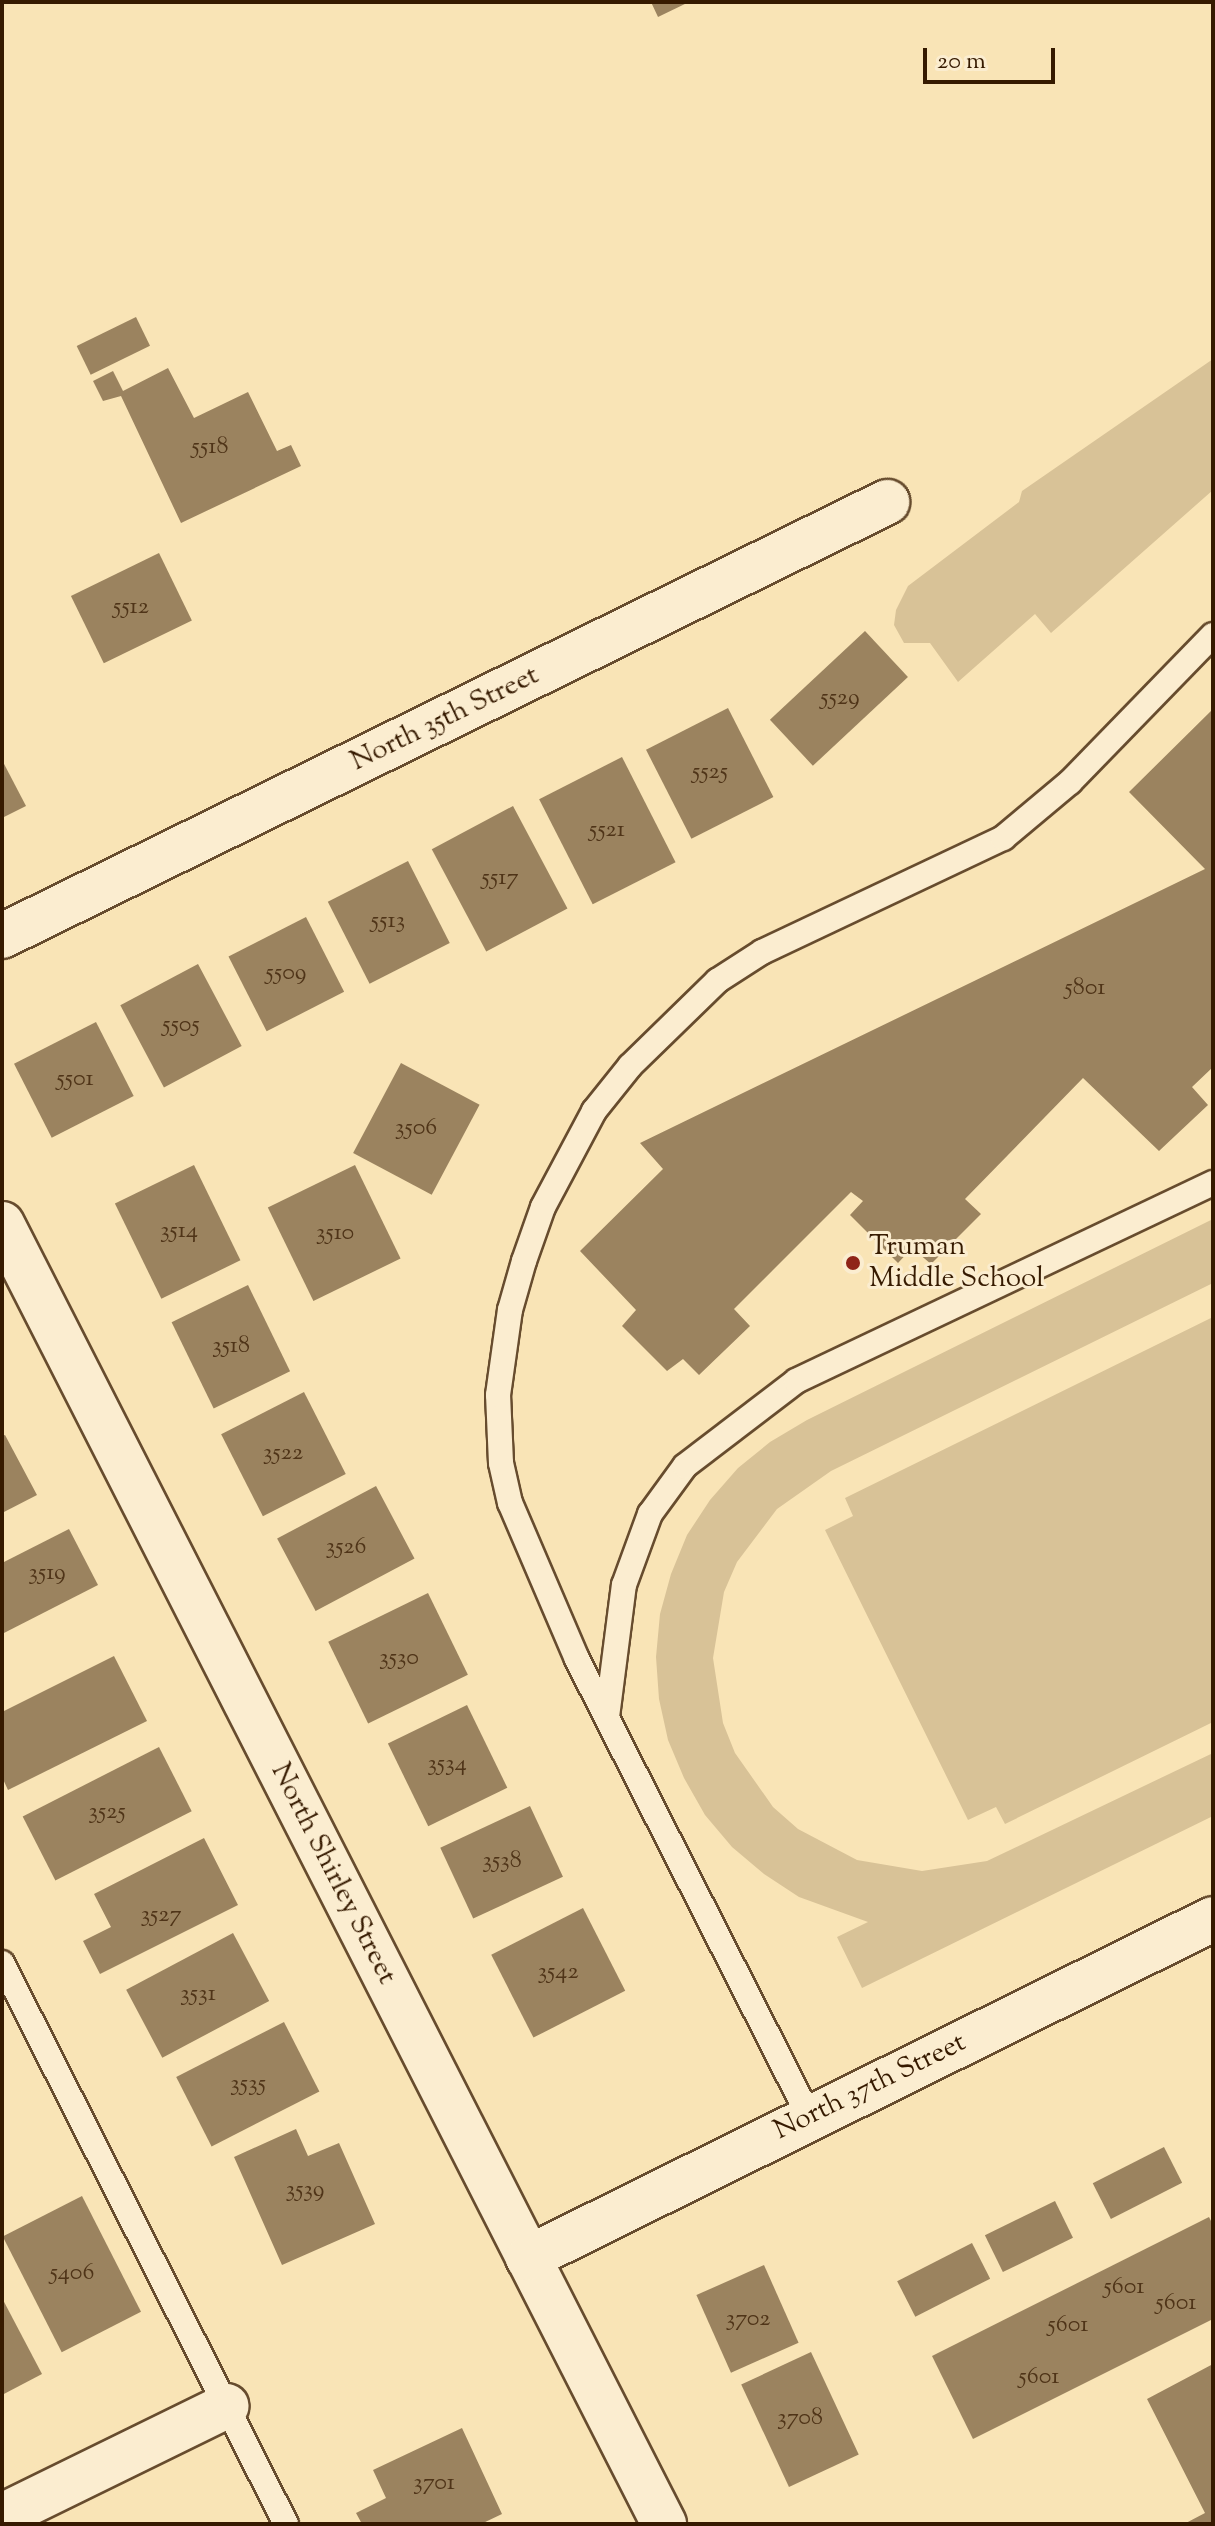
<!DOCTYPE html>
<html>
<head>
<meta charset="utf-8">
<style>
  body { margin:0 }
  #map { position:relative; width:1215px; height:2526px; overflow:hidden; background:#f9e4b6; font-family:"Sorts Mill Goudy",serif }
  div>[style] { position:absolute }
  .green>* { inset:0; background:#d8c297 }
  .building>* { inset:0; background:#9b835f; transform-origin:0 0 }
  .roads { filter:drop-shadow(2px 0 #674c2e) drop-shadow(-2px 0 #674c2e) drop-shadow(0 2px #674c2e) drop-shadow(0 -2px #674c2e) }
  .service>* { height:24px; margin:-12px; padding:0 12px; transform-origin:12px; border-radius:12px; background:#fbedd0 }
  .minor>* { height:44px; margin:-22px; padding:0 22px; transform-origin:22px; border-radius:22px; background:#fbedd0 }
  .tertiary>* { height:44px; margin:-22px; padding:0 22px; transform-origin:22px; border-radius:22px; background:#fbedd0 }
  .dots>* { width:22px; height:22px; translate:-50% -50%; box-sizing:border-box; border:4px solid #fbedd0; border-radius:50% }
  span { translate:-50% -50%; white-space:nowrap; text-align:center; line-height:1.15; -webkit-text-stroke:6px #fbedd0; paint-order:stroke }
  .number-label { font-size:24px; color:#4f3418 }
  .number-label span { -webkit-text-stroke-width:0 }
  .street-label { font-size:28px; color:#361a00 }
  .poi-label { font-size:28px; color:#361a00 }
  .left { translate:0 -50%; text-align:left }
  .frame { position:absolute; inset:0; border:4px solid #361a00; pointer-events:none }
  .scale { position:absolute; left:923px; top:48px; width:132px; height:36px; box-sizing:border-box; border:4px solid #361a00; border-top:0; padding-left:10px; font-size:24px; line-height:28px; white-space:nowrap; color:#361a00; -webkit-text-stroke:6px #fbedd0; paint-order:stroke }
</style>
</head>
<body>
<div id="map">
  <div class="green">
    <i style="clip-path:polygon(1213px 359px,1213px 490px,1051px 633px,1035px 614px,958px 682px,930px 643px,904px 643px,894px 625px,896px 610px,908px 586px,1019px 502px,1022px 491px)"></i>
    <i style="clip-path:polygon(1213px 1219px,1213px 1283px,831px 1471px,777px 1509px,737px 1562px,724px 1592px,713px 1658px,723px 1723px,735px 1753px,773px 1807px,798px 1829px,857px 1860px,922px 1871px,987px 1861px,1213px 1753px,1213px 1816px,862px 1988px,837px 1937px,868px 1922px,799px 1897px,764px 1874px,732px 1847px,705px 1815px,684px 1778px,668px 1740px,659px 1699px,656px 1657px,660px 1614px,671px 1574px,687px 1535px,710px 1500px,738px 1468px,770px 1442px,807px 1420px)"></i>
    <i style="clip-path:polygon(1213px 1317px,1213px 1722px,1005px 1824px,996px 1807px,968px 1820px,825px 1530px,853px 1516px,845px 1498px)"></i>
  </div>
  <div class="building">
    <i style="clip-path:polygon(651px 2px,689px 2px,658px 17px)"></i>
    <i style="left:136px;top:317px;width:32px;height:66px;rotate:64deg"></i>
    <i style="clip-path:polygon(168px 368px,194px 418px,248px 392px,277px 451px,291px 445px,301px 466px,181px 523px,121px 396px,103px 401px,93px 381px,113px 371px,123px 391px)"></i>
    <i style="left:159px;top:553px;width:75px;height:98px;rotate:64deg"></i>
    <i style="left:865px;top:631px;width:63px;height:130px;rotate:47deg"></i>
    <i style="left:728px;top:708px;width:100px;height:92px;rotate:63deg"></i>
    <i style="clip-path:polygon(1213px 709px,1213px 1067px,1192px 1087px,1208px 1105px,1159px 1151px,1083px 1078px,965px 1199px,981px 1214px,931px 1264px,912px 1248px,898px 1263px,850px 1215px,863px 1201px,851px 1192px,734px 1309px,750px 1326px,699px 1375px,683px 1359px,667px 1371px,622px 1326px,636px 1310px,580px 1251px,663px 1169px,640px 1143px,1205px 869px,1129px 792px)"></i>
    <i style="left:622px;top:757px;width:118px;height:93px;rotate:63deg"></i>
    <i style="clip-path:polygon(2px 760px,26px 806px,2px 818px)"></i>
    <i style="left:513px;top:806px;width:116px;height:92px;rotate:62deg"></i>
    <i style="left:408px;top:861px;width:92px;height:90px;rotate:63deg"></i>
    <i style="left:306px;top:917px;width:84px;height:87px;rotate:63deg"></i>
    <i style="left:198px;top:964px;width:93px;height:88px;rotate:62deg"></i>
    <i style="left:96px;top:1022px;width:83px;height:92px;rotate:63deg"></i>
    <i style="left:401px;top:1063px;width:89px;height:102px;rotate:28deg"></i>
    <i style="left:194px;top:1165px;width:106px;height:88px;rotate:64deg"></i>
    <i style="left:355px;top:1165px;width:104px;height:97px;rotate:64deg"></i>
    <i style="left:248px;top:1285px;width:96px;height:85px;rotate:64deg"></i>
    <i style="left:304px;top:1392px;width:92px;height:93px;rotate:63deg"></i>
    <i style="clip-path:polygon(5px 1435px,37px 1495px,2px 1513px,2px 1436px)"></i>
    <i style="left:376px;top:1486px;width:82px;height:112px;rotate:62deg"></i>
    <i style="clip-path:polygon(69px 1529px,98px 1585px,2px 1634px,2px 1563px)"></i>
    <i style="left:428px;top:1593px;width:91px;height:111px;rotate:64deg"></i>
    <i style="clip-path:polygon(114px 1656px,147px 1721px,8px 1790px,2px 1777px,2px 1712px)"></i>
    <i style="left:467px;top:1705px;width:92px;height:88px;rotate:64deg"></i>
    <i style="left:159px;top:1747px;width:72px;height:153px;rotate:63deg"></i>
    <i style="left:530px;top:1806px;width:78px;height:99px;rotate:65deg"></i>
    <i style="clip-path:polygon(204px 1838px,238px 1905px,100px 1974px,83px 1941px,111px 1927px,94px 1894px)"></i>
    <i style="left:583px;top:1908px;width:93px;height:103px;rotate:63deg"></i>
    <i style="left:233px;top:1933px;width:77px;height:121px;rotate:62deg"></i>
    <i style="left:284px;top:2022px;width:78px;height:121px;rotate:63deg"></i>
    <i style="clip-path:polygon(296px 2129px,308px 2156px,339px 2143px,375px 2224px,282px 2265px,234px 2157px)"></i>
    <i style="left:1164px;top:2147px;width:40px;height:80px;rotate:63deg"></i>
    <i style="left:82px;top:2196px;width:130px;height:89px;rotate:63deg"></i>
    <i style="left:1055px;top:2201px;width:41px;height:78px;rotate:64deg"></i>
    <i style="clip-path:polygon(1209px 2217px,1213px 2225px,1213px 2319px,973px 2439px,932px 2356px)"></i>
    <i style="left:972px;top:2243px;width:40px;height:84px;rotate:63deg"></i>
    <i style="left:764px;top:2265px;width:85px;height:74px;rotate:66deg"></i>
    <i style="clip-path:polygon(2px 2298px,42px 2374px,2px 2395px)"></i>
    <i style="left:811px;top:2352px;width:113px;height:77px;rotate:65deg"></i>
    <i style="clip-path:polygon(1213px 2364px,1213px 2524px,1184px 2524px,1205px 2513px,1147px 2399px)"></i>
    <i style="clip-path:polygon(462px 2428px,502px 2514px,481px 2524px,362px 2524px,356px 2513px,386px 2498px,373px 2470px)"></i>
  </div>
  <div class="roads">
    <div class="service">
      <i style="left:607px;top:1717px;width:133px;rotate:-82.7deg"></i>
      <i style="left:624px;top:1585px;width:76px;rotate:-69.9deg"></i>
      <i style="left:650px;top:1514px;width:59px;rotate:-53.9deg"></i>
      <i style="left:685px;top:1466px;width:140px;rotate:-37.4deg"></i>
      <i style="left:796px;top:1381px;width:462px;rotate:-25.4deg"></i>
      <i style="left:2px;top:1963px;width:629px;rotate:63.15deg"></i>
      <i style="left:809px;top:2116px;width:513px;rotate:-116.92deg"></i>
      <i style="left:577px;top:1659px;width:170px;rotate:-113.2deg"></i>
      <i style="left:510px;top:1503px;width:41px;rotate:-102.7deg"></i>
      <i style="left:501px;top:1463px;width:68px;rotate:-92.5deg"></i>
      <i style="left:498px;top:1395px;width:86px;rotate:-82deg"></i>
      <i style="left:510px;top:1310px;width:51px;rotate:-74.1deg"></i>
      <i style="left:524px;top:1261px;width:57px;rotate:-70.6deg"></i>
      <i style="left:543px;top:1207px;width:109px;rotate:-62deg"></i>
      <i style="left:594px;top:1111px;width:58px;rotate:-51.3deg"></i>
      <i style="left:630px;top:1066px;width:122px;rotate:-44.3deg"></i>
      <i style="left:717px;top:981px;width:54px;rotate:-32.8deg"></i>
      <i style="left:762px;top:952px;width:267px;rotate:-25.3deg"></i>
      <i style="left:1003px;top:838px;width:87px;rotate:-39.9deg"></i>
      <i style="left:1070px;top:782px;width:205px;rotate:-45.8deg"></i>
    </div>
    <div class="minor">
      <i style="left:2px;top:936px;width:986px;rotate:-26.12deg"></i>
      <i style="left:2px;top:1224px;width:1459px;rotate:63.01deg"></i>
      <i style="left:2px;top:2516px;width:250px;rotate:-26.1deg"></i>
    </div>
    <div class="tertiary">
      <i style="left:528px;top:2258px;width:764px;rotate:-26.33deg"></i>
    </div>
  </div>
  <div class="dots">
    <i style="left:853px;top:1263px;background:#8f2418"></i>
  </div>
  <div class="number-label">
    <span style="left:210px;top:448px">5518</span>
    <span style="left:131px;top:608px">5512</span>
    <span style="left:840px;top:699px">5529</span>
    <span style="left:710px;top:773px">5525</span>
    <span style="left:607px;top:831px">5521</span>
    <span style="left:500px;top:879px">5517</span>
    <span style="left:388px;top:922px">5513</span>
    <span style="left:286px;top:974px">5509</span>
    <span style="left:1085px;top:989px">5801</span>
    <span style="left:181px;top:1026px">5505</span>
    <span style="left:75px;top:1080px">5501</span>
    <span style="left:416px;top:1129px">3506</span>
    <span style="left:179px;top:1232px">3514</span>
    <span style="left:335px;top:1234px">3510</span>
    <span style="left:231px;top:1347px">3518</span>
    <span style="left:283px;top:1454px">3522</span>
    <span style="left:346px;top:1548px">3526</span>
    <span style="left:47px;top:1574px">3519</span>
    <span style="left:399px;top:1659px">3530</span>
    <span style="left:447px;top:1765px">3534</span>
    <span style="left:107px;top:1813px">3525</span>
    <span style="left:502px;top:1862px">3538</span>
    <span style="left:161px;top:1916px">3527</span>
    <span style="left:558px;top:1973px">3542</span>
    <span style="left:198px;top:1995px">3531</span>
    <span style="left:248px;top:2085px">3535</span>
    <span style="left:305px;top:2191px">3539</span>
    <span style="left:72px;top:2274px">5406</span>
    <span style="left:1124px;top:2288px">5601</span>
    <span style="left:1176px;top:2304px">5601</span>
    <span style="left:748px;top:2320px">3702</span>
    <span style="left:1068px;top:2326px">5601</span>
    <span style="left:1039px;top:2378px">5601</span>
    <span style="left:800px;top:2419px">3708</span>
    <span style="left:434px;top:2484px">3701</span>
  </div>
  <div class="street-label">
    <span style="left:445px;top:719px;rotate:-26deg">North 35th Street</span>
    <span style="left:333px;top:1874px;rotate:63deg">North Shirley Street</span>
    <span style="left:870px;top:2087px;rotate:-26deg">North 37th Street</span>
  </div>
  <div class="poi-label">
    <span class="left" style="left:869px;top:1263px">Truman<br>Middle School</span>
  </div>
  <div class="frame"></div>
  <div class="scale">20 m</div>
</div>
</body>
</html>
